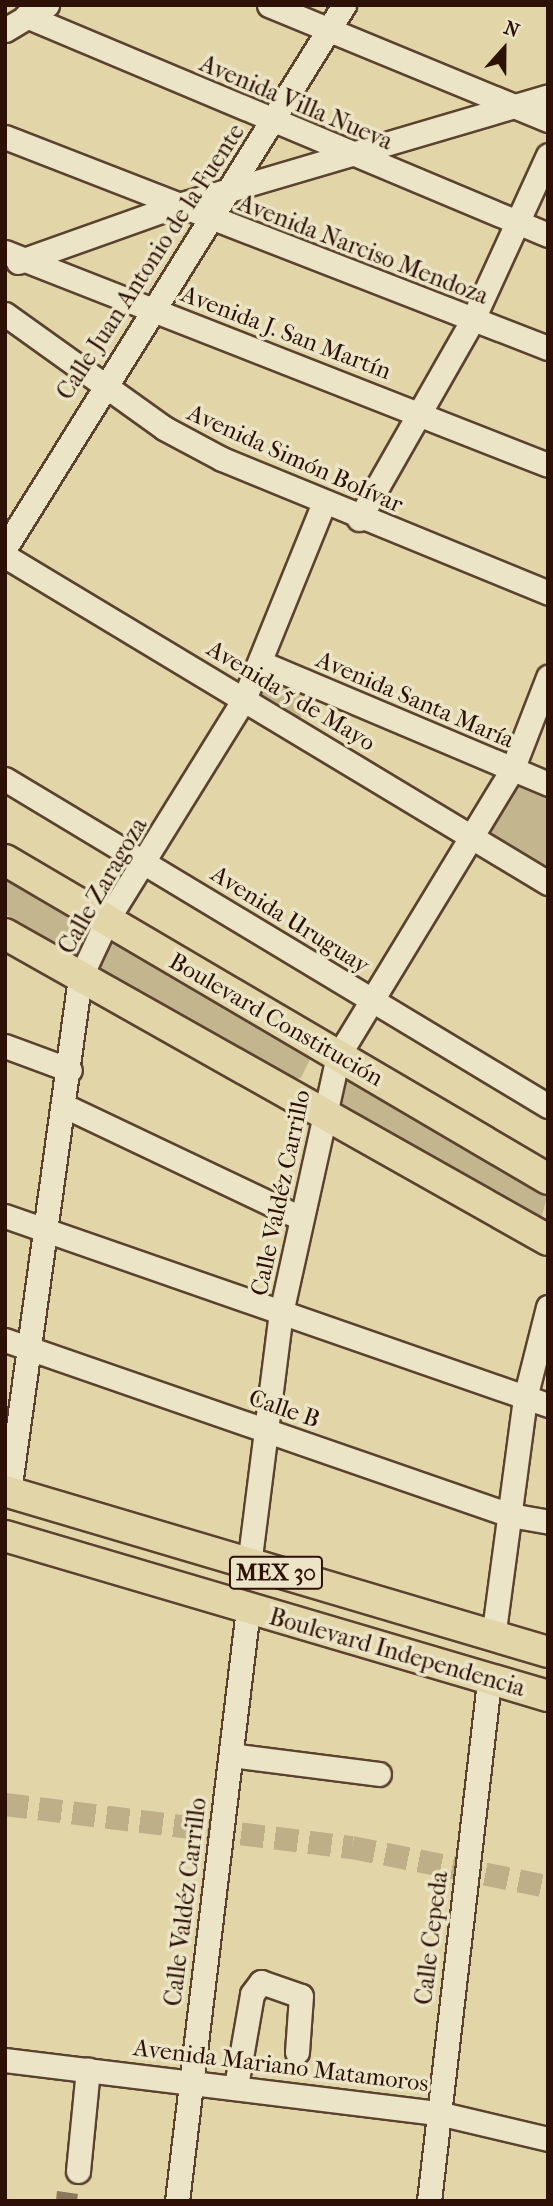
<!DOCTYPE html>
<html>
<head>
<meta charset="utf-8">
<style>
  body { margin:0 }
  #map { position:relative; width:553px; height:2206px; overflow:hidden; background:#e2d6a9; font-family:"IM FELL French Canon",serif }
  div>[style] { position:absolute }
  .green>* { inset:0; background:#c3b58d }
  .building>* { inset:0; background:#8b775b }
  .minor-tunnel>* { height:23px; margin-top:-11.5px; transform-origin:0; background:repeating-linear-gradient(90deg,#beaf88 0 23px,transparent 0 34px) }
  .roads { filter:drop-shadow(2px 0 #5a422f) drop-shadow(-2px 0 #5a422f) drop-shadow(0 2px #5a422f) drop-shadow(0 -2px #5a422f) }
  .minor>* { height:23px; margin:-11.5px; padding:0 11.5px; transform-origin:11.5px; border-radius:11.5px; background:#ece4c7 }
  .major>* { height:30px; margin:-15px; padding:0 15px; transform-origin:15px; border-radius:15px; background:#e2d6a9 }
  span { translate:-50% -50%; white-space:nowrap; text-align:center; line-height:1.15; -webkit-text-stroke:7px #ece4c7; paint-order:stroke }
  .shield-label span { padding:2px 5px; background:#ece4c7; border:2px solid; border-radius:5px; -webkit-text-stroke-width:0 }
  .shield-label { font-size:23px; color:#2d1106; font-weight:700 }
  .street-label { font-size:24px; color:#2d1106 }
  .frame { position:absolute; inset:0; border:7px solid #2d1106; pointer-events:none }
  .north { position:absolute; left:469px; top:14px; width:70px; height:70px; -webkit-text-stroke:5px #ece4c7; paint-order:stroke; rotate:21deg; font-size:19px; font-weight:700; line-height:28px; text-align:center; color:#2d1106 }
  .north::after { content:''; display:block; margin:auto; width:24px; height:32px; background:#2d1106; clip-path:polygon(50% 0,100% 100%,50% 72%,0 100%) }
</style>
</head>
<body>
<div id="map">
  <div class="green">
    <i style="clip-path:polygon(263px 672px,314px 693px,299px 720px,252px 689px)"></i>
    <i style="clip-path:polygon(512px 770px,548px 784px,548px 882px,473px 837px)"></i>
    <i style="clip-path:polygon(5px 867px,78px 915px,63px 940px,53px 942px,5px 914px)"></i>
    <i style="clip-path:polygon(110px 936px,313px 1053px,301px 1078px,291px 1079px,102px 970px,96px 961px)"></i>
    <i style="clip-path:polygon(345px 1071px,548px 1192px,542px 1216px,534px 1218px,340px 1106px)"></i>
  </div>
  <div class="building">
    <i style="clip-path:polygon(57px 2191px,78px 2194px,77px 2200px,56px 2201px)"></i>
  </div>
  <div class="minor-tunnel">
    <i style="left:5px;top:1804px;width:350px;rotate:7.1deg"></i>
    <i style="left:352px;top:1847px;width:200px;rotate:11.3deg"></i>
  </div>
  <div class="roads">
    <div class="minor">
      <i style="left:269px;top:5px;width:302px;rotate:22.4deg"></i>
      <i style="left:26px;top:16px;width:566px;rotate:22.76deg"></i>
      <i style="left:5px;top:30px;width:49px;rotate:-30.8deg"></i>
      <i style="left:5px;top:137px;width:583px;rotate:21.24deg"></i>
      <i style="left:5px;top:252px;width:583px;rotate:21.42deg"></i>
      <i style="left:18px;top:262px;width:167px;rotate:-19.6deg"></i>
      <i style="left:175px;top:206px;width:389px;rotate:-16.4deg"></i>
      <i style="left:5px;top:314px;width:196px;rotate:35.6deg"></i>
      <i style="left:164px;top:428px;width:66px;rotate:28.1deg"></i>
      <i style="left:222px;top:459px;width:352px;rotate:22.3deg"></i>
      <i style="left:359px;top:519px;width:230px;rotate:-60.3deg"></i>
      <i style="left:473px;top:319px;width:180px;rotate:-65.4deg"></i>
      <i style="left:5px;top:548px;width:640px;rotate:-58.02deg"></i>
      <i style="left:5px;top:556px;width:634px;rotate:31.06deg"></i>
      <i style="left:262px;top:663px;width:311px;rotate:22.9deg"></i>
      <i style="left:5px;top:779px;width:634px;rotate:31.06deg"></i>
      <i style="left:5px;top:1046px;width:69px;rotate:20.3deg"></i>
      <i style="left:67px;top:1107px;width:259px;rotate:25.4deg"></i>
      <i style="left:5px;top:1216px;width:575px;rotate:19.19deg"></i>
      <i style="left:5px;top:1340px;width:534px;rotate:19.11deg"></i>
      <i style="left:510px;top:1515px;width:39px;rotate:10deg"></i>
      <i style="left:9px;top:1492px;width:519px;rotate:-82.14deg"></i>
      <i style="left:80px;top:978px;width:64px;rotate:-65deg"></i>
      <i style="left:107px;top:920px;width:262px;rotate:-58.2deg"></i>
      <i style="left:245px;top:697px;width:207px;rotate:-67.9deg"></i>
      <i style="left:249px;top:1565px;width:254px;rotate:-82.8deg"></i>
      <i style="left:281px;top:1313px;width:263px;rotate:-77.5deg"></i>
      <i style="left:338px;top:1056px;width:335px;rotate:-58.7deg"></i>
      <i style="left:512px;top:770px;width:100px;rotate:-68.8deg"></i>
      <i style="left:493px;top:1638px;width:242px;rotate:-82.4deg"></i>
      <i style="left:525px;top:1398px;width:94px;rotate:-75.8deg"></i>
      <i style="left:231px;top:1755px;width:149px;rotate:7.3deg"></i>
      <i style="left:5px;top:2060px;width:436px;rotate:7deg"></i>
      <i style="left:438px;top:2113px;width:113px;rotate:13.3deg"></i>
      <i style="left:236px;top:2086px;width:93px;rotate:-80.1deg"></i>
      <i style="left:252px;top:1994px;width:15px;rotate:-53deg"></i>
      <i style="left:261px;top:1982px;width:42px;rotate:19.3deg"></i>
      <i style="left:301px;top:1996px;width:56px;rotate:94.1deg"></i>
      <i style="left:78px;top:2171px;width:102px;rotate:-84.4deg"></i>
      <i style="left:177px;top:2201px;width:596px;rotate:-83.16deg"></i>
      <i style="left:429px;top:2201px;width:522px;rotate:-83.41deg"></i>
    </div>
    <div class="major">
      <i style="left:5px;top:860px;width:630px;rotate:30.43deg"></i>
      <i style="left:5px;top:934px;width:623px;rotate:29.4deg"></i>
      <i style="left:5px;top:1491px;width:566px;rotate:16.52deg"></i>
      <i style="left:5px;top:1536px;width:566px;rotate:16.42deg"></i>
    </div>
  </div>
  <div class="shield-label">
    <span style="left:276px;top:1573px">MEX 30</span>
  </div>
  <div class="street-label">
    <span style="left:296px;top:103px;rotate:23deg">Avenida Villa Nueva</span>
    <span style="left:363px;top:250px;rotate:21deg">Avenida Narciso Mendoza</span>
    <span style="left:151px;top:262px;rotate:-57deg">Calle Juan Antonio de la Fuente</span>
    <span style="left:286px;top:333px;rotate:21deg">Avenida J. San Martín</span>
    <span style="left:295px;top:459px;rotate:24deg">Avenida Simón Bolívar</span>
    <span style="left:291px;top:696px;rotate:31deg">Avenida 5 de Mayo</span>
    <span style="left:415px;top:700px;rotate:23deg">Avenida Santa María</span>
    <span style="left:103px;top:886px;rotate:-60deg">Calle Zaragoza</span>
    <span style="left:290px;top:920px;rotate:32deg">Avenida Uruguay</span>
    <span style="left:276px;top:1020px;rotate:30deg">Boulevard Constitución</span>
    <span style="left:281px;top:1193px;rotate:-78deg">Calle Valdéz Carrillo</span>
    <span style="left:284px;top:1409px;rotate:19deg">Calle B</span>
    <span style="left:397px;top:1653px;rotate:16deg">Boulevard Independencia</span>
    <span style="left:186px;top:1902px;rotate:-83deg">Calle Valdéz Carrillo</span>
    <span style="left:432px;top:1938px;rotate:-83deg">Calle Cepeda</span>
    <span style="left:281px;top:2066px;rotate:7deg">Avenida Mariano Matamoros</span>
  </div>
  <div class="frame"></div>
  <div class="north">N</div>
</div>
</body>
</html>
